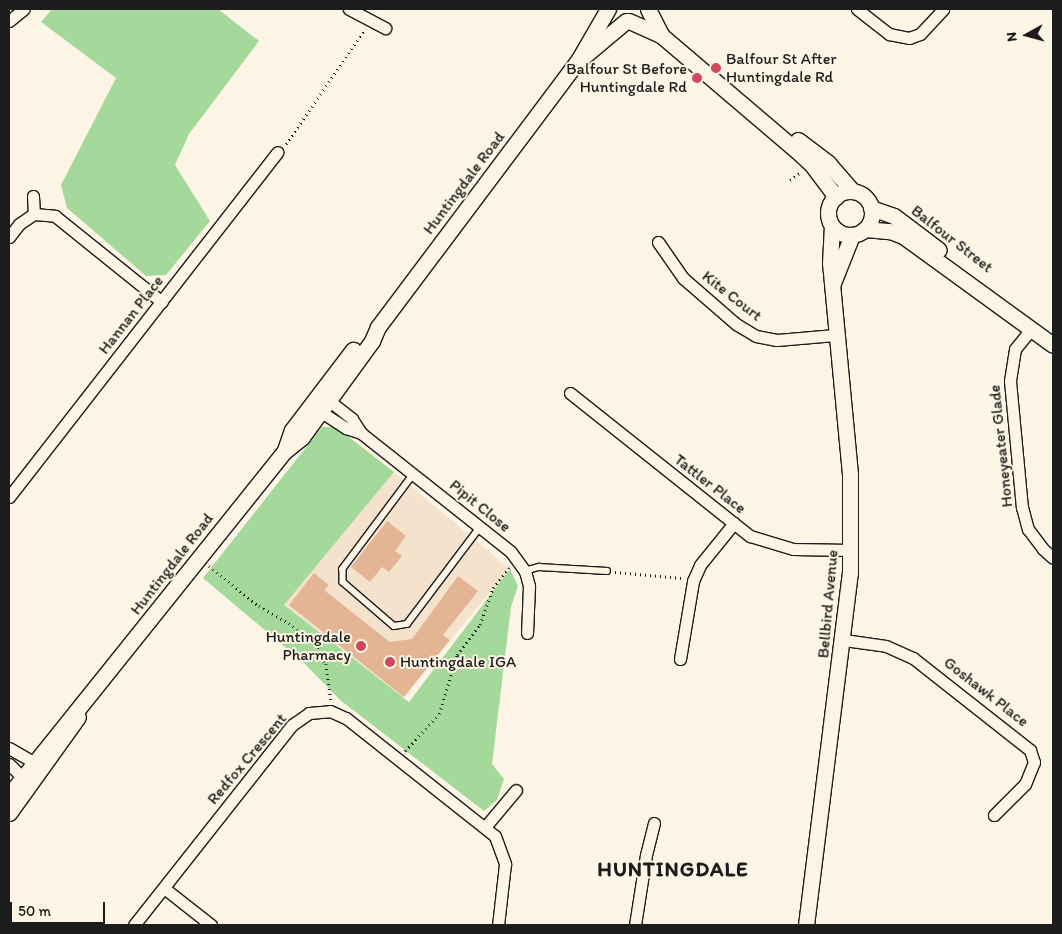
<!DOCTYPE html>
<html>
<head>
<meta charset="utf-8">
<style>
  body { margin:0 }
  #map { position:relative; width:1062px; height:934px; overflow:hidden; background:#fcf5e5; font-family:Itim,sans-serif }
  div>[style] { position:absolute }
  .built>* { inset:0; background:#f5e2cd; transform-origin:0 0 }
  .green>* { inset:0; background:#a5d99b }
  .building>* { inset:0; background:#e4b595 }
  .path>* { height:2.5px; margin-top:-1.25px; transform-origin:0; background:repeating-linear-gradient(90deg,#1c1c1c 0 1px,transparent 0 5px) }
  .roads { filter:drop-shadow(1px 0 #1c1c1c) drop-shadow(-1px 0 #1c1c1c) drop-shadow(0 1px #1c1c1c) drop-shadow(0 -1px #1c1c1c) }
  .lane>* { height:5.5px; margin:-2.75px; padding:0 2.75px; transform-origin:2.75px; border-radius:2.75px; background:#fcf5e5 }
  .street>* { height:11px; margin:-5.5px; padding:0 5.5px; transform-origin:5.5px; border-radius:5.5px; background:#fcf5e5 }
  .secondary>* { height:15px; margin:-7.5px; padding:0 7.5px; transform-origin:7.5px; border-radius:7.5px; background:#fcf5e5 }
  .secondary>.ring { margin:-7.5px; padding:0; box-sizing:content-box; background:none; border:15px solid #fcf5e5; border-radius:50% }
  .dots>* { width:14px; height:14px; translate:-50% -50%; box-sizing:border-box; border:2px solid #fcf5e5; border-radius:50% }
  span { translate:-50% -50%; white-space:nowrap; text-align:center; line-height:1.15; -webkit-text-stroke:4px #fcf5e5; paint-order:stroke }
  .poi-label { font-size:16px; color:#1c1c1c }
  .left { translate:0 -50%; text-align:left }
  .right { translate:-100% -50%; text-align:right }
  .street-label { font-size:16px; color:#1c1c1c }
  .district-label { font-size:21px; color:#1c1c1c; font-weight:700; letter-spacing:1px }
  .frame { position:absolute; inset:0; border:10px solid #1c1c1c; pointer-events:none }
  .north { position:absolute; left:1002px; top:10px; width:50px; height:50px; -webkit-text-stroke:4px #fcf5e5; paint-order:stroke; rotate:263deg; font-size:14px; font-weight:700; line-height:20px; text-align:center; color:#1c1c1c }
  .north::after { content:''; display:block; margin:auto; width:18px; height:22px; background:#1c1c1c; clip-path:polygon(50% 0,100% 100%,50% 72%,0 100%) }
  .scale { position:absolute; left:10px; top:902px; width:95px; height:22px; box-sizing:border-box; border:2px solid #1c1c1c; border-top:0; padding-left:6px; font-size:15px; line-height:18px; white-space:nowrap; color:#1c1c1c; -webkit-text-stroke:4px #fcf5e5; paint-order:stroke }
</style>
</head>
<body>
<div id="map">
  <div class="built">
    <i style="left:394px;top:472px;width:151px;height:173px;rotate:40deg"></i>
  </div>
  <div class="green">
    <i style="clip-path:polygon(52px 9px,218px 9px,259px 41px,189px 134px,175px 165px,210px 221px,166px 275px,146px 276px,67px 208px,61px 185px,116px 78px,41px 22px)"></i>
    <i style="clip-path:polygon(322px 427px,336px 427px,394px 472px,284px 605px,409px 702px,510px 569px,518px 586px,511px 607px,492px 764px,504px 779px,497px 800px,484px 811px,340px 700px,305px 664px,203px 578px)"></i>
  </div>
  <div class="building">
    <i style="clip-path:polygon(387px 521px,406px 536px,395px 551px,402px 556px,389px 572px,382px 567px,370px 582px,351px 567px)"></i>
    <i style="clip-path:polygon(314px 573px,329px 585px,324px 590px,390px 642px,412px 639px,458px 576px,478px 591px,443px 635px,450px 640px,404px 697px,289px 605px)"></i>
  </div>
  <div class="path">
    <i style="left:286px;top:144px;width:140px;rotate:-55.5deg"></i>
    <i style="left:790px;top:180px;width:14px;rotate:-36deg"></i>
    <i style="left:209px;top:566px;width:64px;rotate:38.7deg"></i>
    <i style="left:259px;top:606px;width:34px;rotate:30deg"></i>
    <i style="left:289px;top:623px;width:38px;rotate:39deg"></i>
    <i style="left:319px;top:647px;width:18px;rotate:68deg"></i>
    <i style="left:326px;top:664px;width:36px;rotate:82deg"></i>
    <i style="left:615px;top:572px;width:67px;rotate:5.1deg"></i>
    <i style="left:405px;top:751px;width:50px;rotate:-47.4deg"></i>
    <i style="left:439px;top:714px;width:62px;rotate:-73deg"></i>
    <i style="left:457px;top:655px;width:38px;rotate:-53deg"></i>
    <i style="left:480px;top:625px;width:39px;rotate:-71deg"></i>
    <i style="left:493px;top:588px;width:26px;rotate:-51deg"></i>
  </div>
  <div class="roads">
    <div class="lane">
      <i style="left:414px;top:474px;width:119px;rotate:126.8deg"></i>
      <i style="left:343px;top:569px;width:13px;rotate:90deg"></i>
      <i style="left:343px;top:582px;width:67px;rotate:40.8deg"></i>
      <i style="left:394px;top:626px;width:13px;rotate:-9deg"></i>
      <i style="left:407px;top:624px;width:121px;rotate:-53deg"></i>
      <i style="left:525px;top:571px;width:15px;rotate:-16deg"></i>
      <i style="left:539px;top:567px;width:68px;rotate:3.4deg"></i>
    </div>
    <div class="street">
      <i style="left:349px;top:9px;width:41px;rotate:27.8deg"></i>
      <i style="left:857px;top:9px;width:41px;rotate:38deg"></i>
      <i style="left:889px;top:34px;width:20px;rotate:11deg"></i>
      <i style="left:909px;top:38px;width:12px;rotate:-20deg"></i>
      <i style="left:920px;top:34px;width:34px;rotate:-47deg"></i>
      <i style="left:9px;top:21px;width:19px;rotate:-39deg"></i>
      <i style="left:33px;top:196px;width:18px;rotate:87deg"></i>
      <i style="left:9px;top:237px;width:16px;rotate:-52deg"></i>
      <i style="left:19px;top:224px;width:18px;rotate:-34deg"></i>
      <i style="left:34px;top:214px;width:21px;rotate:5deg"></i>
      <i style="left:55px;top:216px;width:137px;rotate:38.8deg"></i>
      <i style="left:658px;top:242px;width:44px;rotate:55.2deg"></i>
      <i style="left:683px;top:278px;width:70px;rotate:41deg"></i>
      <i style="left:736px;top:324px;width:23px;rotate:31deg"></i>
      <i style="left:756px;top:336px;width:21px;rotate:11deg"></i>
      <i style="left:777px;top:340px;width:58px;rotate:-4.9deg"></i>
      <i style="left:1032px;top:328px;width:27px;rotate:129deg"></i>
      <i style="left:1015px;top:349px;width:32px;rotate:99deg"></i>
      <i style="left:1010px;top:381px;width:127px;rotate:84.6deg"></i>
      <i style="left:1022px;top:507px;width:23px;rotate:75deg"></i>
      <i style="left:1028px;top:529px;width:25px;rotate:53deg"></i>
      <i style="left:1043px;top:549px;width:13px;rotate:42deg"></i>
      <i style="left:570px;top:393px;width:230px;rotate:38.5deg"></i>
      <i style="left:750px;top:536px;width:45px;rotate:16.8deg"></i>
      <i style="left:793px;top:549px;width:58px;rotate:1deg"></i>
      <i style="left:323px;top:396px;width:37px;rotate:38deg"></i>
      <i style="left:352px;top:419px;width:17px;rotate:57deg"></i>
      <i style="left:361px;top:433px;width:191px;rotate:38.4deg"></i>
      <i style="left:511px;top:552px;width:24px;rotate:54deg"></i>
      <i style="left:525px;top:571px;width:16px;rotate:75deg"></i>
      <i style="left:529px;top:586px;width:47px;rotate:92.4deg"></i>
      <i style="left:315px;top:408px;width:37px;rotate:33deg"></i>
      <i style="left:346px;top:428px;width:16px;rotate:18deg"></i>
      <i style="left:9px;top:497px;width:437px;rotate:-52.1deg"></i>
      <i style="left:844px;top:640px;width:42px;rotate:8.1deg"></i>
      <i style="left:886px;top:646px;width:30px;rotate:24deg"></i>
      <i style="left:913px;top:658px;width:149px;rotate:38.2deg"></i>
      <i style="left:1030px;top:750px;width:13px;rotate:72deg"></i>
      <i style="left:1034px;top:762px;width:24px;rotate:112deg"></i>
      <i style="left:1025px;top:784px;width:44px;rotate:135deg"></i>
      <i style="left:680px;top:659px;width:79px;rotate:-80.5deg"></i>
      <i style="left:693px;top:581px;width:17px;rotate:-66deg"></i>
      <i style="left:700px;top:565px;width:54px;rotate:-51deg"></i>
      <i style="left:9px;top:748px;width:36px;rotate:30deg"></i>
      <i style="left:9px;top:764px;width:25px;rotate:45deg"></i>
      <i style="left:485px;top:827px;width:48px;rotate:-50deg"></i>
      <i style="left:164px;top:888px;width:60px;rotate:38.2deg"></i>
      <i style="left:134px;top:925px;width:255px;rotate:-51.7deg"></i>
      <i style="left:292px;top:725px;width:21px;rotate:-35deg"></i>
      <i style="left:309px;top:713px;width:21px;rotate:-5deg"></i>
      <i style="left:330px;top:711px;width:17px;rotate:24deg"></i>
      <i style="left:346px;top:718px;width:190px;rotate:38.4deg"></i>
      <i style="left:495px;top:836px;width:30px;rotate:70deg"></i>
      <i style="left:505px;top:864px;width:61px;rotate:96.5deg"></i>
      <i style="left:635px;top:925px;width:71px;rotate:-81.1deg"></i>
      <i style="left:646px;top:855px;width:33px;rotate:-76deg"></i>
    </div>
    <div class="secondary">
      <i style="left:648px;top:9px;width:30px;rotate:63deg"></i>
      <i style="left:662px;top:36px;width:175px;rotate:40.4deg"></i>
      <i style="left:795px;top:149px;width:23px;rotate:43deg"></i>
      <i style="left:812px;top:165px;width:40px;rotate:53deg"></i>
      <i style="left:629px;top:21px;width:36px;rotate:24deg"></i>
      <i style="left:583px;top:57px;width:56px;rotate:-39.9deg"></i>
      <i style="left:798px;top:140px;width:38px;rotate:37deg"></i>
      <i style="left:828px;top:163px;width:37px;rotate:49deg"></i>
      <i class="ring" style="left:828px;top:191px;width:29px;height:29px"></i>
      <i style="left:871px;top:208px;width:24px;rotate:19deg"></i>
      <i style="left:894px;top:216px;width:56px;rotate:37.1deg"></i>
      <i style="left:865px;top:229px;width:25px;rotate:5deg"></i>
      <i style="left:890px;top:231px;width:14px;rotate:21deg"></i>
      <i style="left:903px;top:236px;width:185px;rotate:36deg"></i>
      <i style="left:833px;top:283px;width:52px;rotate:-68.4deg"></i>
      <i style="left:285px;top:450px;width:21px;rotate:-71deg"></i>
      <i style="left:292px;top:430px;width:101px;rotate:-52.7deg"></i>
      <i style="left:9px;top:795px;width:441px;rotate:-51.3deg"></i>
      <i style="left:285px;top:451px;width:22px;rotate:-39deg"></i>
      <i style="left:302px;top:437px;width:119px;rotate:-53.9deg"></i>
      <i style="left:372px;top:341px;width:15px;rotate:-67deg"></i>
      <i style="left:378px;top:327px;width:335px;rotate:-53.1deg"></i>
      <i style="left:579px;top:59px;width:58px;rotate:-59.9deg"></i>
      <i style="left:9px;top:813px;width:118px;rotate:-54.3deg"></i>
      <i style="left:806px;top:925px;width:355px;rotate:-82.9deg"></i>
      <i style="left:850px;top:573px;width:99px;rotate:-90deg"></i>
      <i style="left:850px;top:474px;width:212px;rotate:-95.4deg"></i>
      <i style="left:830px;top:263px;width:37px;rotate:-87deg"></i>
    </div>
  </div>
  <div class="dots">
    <i style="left:716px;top:68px;background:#d1495b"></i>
    <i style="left:697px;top:78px;background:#d1495b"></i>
    <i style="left:361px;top:646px;background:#d1495b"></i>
    <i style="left:390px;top:662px;background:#d1495b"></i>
  </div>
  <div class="poi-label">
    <span class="left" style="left:726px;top:68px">Balfour St After<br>Huntingdale Rd</span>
    <span class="right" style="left:687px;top:78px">Balfour St Before<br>Huntingdale Rd</span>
    <span class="right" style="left:351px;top:646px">Huntingdale<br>Pharmacy</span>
    <span class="left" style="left:400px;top:662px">Huntingdale IGA</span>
  </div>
  <div class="street-label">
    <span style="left:464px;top:183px;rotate:-53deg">Huntingdale Road</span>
    <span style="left:952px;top:239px;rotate:38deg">Balfour Street</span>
    <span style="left:732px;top:296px;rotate:38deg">Kite Court</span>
    <span style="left:131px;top:315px;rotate:-52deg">Hannan Place</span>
    <span style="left:1001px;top:446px;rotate:-96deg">Honeyeater Glade</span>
    <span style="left:710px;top:484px;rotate:38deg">Tattler Place</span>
    <span style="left:480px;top:506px;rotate:39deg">Pipit Close</span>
    <span style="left:172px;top:564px;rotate:-52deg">Huntingdale Road</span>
    <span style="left:828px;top:604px;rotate:-85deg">Bellbird Avenue</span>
    <span style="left:986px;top:692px;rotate:38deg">Goshawk Place</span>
    <span style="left:247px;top:759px;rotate:-50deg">Redfox Crescent</span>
  </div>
  <div class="district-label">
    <span style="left:673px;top:869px">HUNTINGDALE</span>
  </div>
  <div class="frame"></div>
  <div class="north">N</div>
  <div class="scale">50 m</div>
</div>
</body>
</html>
